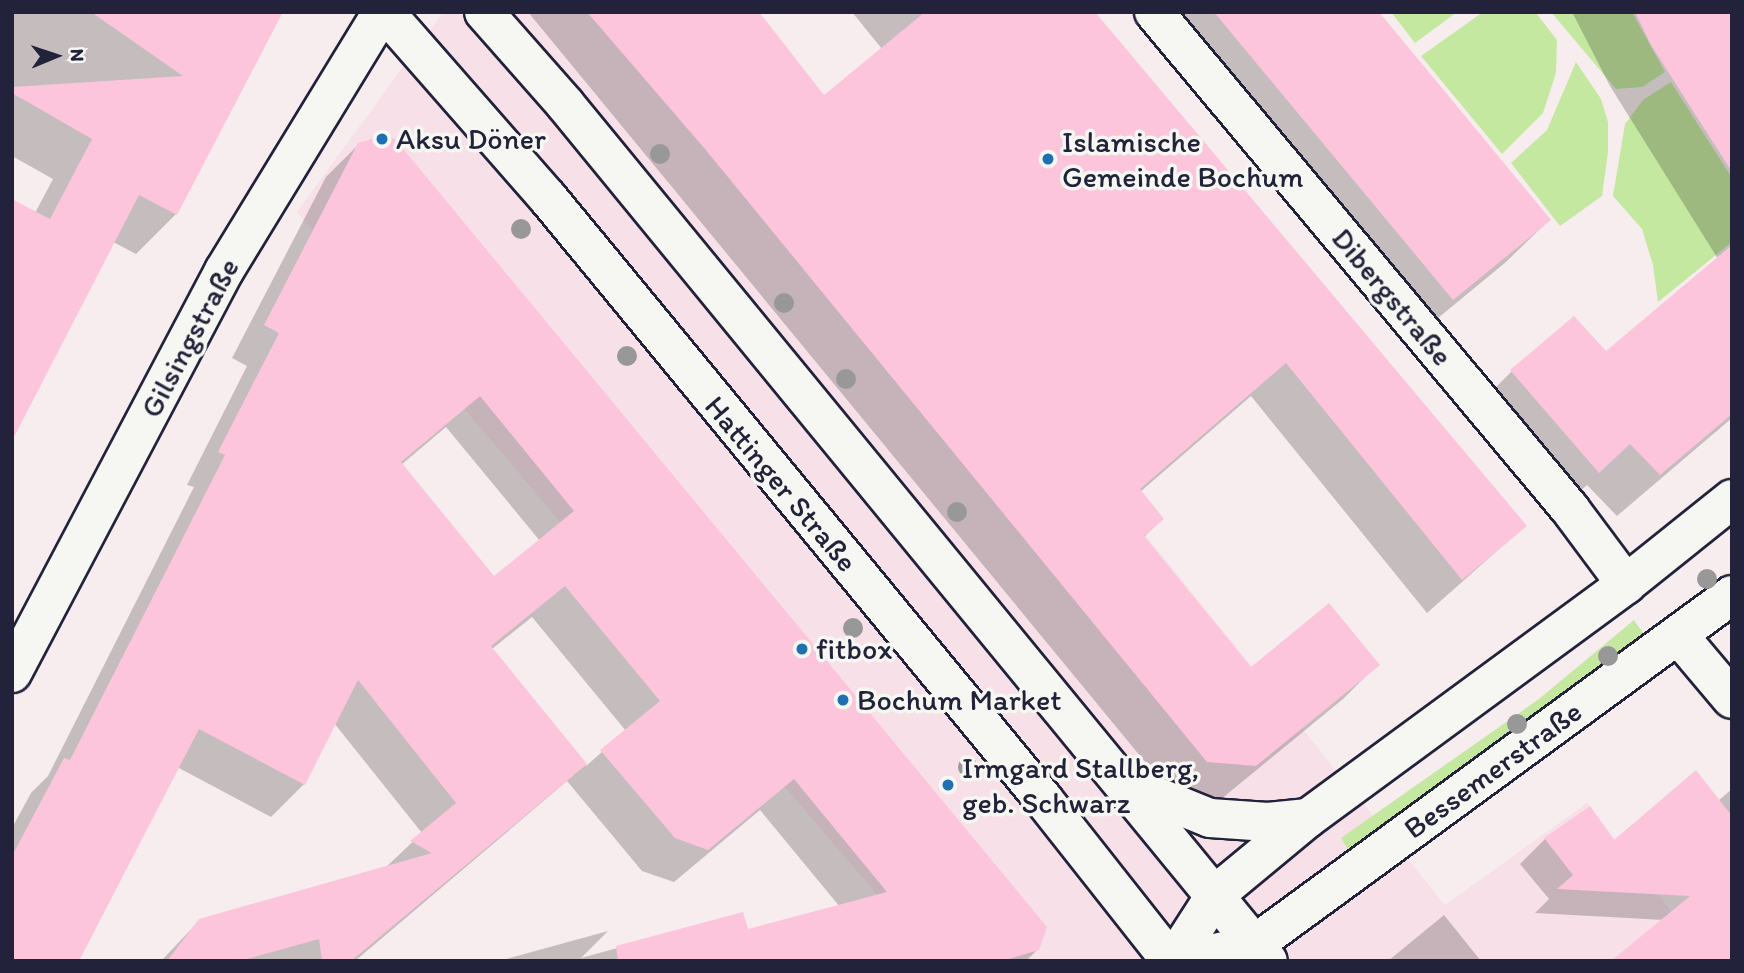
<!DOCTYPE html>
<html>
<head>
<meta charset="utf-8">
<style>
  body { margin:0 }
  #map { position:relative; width:1744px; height:973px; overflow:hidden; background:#f7ecee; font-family:Itim,sans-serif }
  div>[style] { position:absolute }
  .built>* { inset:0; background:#f8e0e9 }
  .green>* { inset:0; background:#c5e8a1 }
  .shadow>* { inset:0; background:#0003 }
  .building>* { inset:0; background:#fcc5dc }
  .roads { filter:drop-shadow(2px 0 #22223b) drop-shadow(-2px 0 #22223b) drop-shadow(0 2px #22223b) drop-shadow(0 -2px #22223b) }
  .street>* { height:38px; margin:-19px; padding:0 19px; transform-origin:19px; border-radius:19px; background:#f6f6f2 }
  .secondary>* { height:38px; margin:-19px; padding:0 19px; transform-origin:19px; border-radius:19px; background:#f6f6f2 }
  .trees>* { width:20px; height:20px; margin:-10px; border-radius:50%; background:#989899 }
  .dots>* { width:19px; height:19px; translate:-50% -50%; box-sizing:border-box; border:4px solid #f6f6f2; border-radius:50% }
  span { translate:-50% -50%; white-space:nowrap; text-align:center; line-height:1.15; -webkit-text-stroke:7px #f6f6f2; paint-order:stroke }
  .poi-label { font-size:30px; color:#22223b }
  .left { translate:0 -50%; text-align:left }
  .street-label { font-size:30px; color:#22223b }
  .frame { position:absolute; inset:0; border:14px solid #22223b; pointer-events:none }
  .north { position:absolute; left:21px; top:21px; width:70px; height:70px; -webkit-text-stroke:5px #f6f6f2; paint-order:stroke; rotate:88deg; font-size:19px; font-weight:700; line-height:28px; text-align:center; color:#22223b }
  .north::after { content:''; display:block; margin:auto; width:24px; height:32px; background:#22223b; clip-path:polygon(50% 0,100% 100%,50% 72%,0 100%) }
</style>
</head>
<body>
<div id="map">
  <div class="built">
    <i style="clip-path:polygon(443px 12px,722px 12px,1445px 905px,1587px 803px,1710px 961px,933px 961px,297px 212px)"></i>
  </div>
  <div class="green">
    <i style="clip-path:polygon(1391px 12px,1457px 12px,1415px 43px)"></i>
    <i style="clip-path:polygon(1483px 12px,1536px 13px,1557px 40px,1556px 73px,1543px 113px,1502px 154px,1421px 56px)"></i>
    <i style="clip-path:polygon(1551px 12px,1632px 12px,1665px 72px,1642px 87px,1616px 89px)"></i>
    <i style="clip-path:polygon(1576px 62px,1601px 99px,1608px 122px,1608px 152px,1602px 196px,1560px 226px,1511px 163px,1547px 130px)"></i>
    <i style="clip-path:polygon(1671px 82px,1732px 178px,1732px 242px,1658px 302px,1653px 265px,1642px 229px,1613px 196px,1625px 124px,1643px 100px)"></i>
    <i style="clip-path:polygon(1634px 620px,1647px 639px,1349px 851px,1341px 838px,1539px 699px)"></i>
  </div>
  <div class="shadow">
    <i style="clip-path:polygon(12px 12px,262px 12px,176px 214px,136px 254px,113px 242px,12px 436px,35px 213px,53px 179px,12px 156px)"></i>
    <i style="clip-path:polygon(528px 12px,756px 12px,824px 97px,882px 49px,852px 12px,1093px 12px,1525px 526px,1427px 613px,1251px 396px,1140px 492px,1162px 519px,1143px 538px,1251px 669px,1377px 665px,1343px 699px,1220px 800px,1173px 796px)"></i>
    <i style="clip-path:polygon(1135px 12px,1376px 12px,1549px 220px,1506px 262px,1409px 342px)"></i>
    <i style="clip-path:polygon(1572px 12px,1732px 12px,1732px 418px,1617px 516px,1587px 485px,1556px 513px,1470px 413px,1512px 371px,1605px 353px,1718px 259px,1610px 86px)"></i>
    <i style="clip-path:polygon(evenodd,377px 137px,395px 141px,1037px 950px,1026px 961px,499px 961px,608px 931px,581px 958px,742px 914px,747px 932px,840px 907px,760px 810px,674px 882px,642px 871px,567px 781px,355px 961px,161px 961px,199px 921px,385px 868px,422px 833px,334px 723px,304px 784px,271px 817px,177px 767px,12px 961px,12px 828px,31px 793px,48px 776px,194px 487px,187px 485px,247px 366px,232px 358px,326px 177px,359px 144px,377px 137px,446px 427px,540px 541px,493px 579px,401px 465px,446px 427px,377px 137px,532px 617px,626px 731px,586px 766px,492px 649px,532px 617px)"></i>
    <i style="clip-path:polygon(1732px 789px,1732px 961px,1664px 920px,1535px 913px,1549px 899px,1520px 864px,1545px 839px,1589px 809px,1614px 842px,1718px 801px)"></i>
    <i style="clip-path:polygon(1444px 915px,1481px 961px,1388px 961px)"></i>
  </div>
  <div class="building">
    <i style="clip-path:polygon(91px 12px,283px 12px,177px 215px,139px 195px,12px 441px,12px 199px,50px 219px,92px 139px,12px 93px,12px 87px,183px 76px)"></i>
    <i style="clip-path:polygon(587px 12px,759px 12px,824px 95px,925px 12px,1095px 12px,1527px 526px,1462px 580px,1286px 363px,1140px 489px,1164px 519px,1144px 536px,1251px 667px,1329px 603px,1380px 665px,1256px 766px,1207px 762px,705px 149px)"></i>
    <i style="clip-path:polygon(1214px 12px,1379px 12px,1551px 220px,1453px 300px)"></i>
    <i style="clip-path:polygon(1635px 12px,1732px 12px,1732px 172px,1651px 45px)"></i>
    <i style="clip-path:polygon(evenodd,386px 135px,395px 139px,1047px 927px,1039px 950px,1002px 961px,618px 961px,616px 946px,743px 912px,748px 929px,887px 892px,794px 779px,708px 850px,675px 838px,600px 750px,660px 701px,565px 586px,491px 646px,587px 764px,351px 961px,322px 961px,319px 939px,240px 961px,167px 961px,199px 919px,432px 853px,410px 841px,456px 803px,358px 680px,305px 785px,199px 729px,79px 961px,12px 961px,12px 856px,64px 758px,70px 760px,225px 455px,218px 452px,279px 333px,264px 325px,358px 143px,386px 135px,480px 396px,574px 511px,494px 576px,401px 462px,480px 396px)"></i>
    <i style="clip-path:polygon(1732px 245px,1732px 414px,1660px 475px,1630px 444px,1599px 473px,1510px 370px,1574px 316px,1606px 351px)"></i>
    <i style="clip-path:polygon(1696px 770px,1732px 816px,1732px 961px,1611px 961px,1690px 896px,1557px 889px,1573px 875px,1544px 838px,1590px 806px,1614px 840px)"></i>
  </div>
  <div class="roads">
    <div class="street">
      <i style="left:1154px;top:12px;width:648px;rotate:50.07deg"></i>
      <i style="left:1570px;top:509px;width:94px;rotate:53.3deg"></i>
      <i style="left:1679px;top:636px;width:82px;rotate:49.9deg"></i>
      <i style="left:12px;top:673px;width:454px;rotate:-62.2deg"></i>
      <i style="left:224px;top:271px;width:303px;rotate:-58.6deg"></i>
    </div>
    <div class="secondary">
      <i style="left:385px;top:12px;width:247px;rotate:48.8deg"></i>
      <i style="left:548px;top:198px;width:779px;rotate:50.52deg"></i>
      <i style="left:1043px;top:799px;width:206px;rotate:51.7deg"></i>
      <i style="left:484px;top:12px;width:123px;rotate:48.6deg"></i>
      <i style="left:565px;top:104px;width:1108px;rotate:50.64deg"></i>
      <i style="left:1131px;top:786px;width:85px;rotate:22.1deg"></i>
      <i style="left:1210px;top:818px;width:58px;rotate:3.9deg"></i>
      <i style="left:1268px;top:822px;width:40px;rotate:-5.7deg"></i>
      <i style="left:1173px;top:961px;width:80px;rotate:-57.3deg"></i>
      <i style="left:1216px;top:894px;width:119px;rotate:-39.6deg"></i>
      <i style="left:1308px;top:818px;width:395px;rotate:-36.3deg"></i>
      <i style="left:1626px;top:584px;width:136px;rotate:-38.7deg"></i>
      <i style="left:1179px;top:961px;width:78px;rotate:-12.6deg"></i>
      <i style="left:1255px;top:944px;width:591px;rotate:-36.19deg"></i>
    </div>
  </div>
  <div class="trees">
    <i style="left:660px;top:154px"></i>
    <i style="left:521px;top:229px"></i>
    <i style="left:784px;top:303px"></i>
    <i style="left:627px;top:356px"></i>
    <i style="left:846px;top:379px"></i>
    <i style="left:957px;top:512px"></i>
    <i style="left:1707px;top:579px"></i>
    <i style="left:853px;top:628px"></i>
    <i style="left:1608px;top:656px"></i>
    <i style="left:1517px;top:724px"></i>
    <i style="left:968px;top:767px"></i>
  </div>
  <div class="dots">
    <i style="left:382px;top:139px;background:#1f6fb2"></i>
    <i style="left:1048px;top:159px;background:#1f6fb2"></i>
    <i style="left:802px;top:649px;background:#1f6fb2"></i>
    <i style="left:843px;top:700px;background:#1f6fb2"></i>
    <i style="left:948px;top:785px;background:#1f6fb2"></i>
  </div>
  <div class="poi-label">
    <span class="left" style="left:396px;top:139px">Aksu Döner</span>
    <span class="left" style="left:1062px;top:159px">Islamische<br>Gemeinde Bochum</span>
    <span class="left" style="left:816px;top:649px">fitbox</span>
    <span class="left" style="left:857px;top:700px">Bochum Market</span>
    <span class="left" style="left:962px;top:785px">Irmgard Stallberg,<br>geb. Schwarz</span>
  </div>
  <div class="street-label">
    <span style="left:1392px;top:297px;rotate:50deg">Dibergstraße</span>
    <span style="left:190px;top:338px;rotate:-62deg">Gilsingstraße</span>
    <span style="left:781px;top:484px;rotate:50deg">Hattinger Straße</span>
    <span style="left:1493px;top:770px;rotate:-36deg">Bessemerstraße</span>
  </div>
  <div class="frame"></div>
  <div class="north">N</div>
</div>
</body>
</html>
